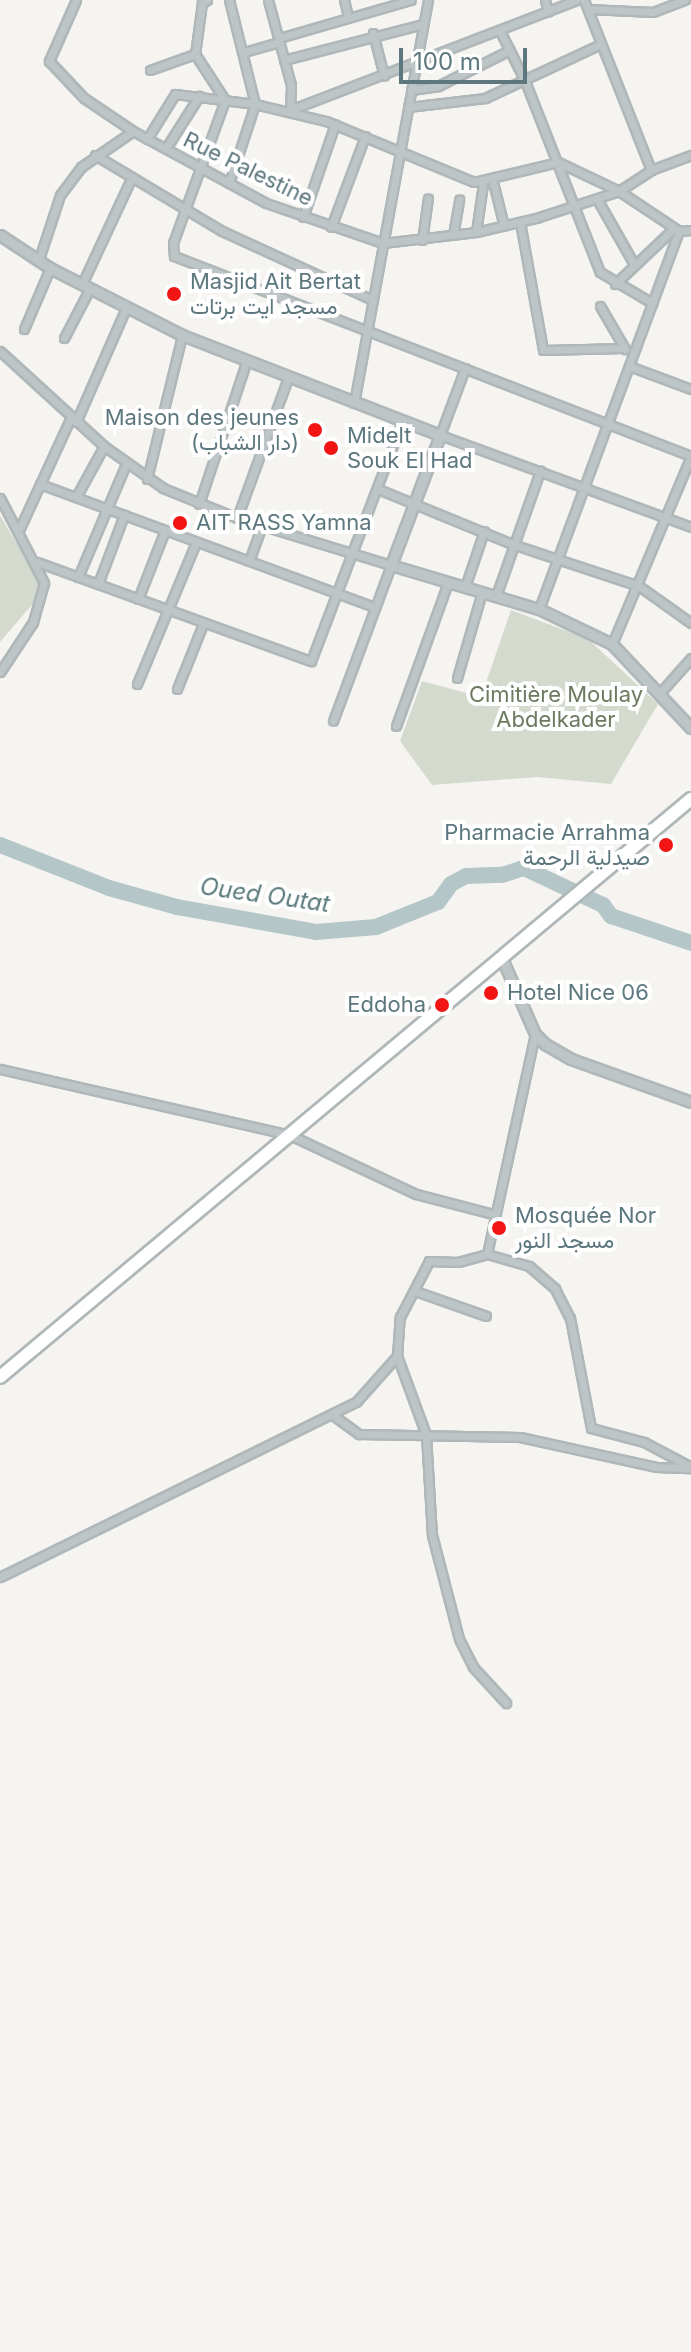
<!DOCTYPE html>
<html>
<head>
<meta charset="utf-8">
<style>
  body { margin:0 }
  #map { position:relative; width:691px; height:2352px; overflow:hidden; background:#f5f4f0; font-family:Inter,Vazirmatn,sans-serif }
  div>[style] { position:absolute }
  .green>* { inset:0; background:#d5dacf }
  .river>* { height:16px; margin:-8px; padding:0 8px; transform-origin:8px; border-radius:8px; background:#b4c6c8 }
  .roads { filter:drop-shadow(2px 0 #afb7b9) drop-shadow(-2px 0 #afb7b9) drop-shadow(0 2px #afb7b9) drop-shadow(0 -2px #afb7b9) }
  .minor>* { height:7px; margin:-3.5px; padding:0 3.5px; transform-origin:3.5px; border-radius:3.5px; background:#bec5c7 }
  .tertiary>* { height:9px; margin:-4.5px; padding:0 4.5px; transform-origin:4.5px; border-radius:4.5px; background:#bec5c7 }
  .primary>* { height:12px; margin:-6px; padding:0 6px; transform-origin:6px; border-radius:6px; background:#fff }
  .dots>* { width:22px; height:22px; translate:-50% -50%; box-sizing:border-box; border:4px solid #fff; border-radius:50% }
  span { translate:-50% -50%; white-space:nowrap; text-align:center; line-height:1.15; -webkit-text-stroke:8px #fff; paint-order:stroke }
  .street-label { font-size:22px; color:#5d777e }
  .poi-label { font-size:22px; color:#5d777e }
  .left { translate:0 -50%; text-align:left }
  .right { translate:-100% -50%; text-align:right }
  .park-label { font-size:22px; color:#6c7a60 }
  .water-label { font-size:24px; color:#58797b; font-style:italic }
  .scale { position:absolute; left:399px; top:48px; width:128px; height:36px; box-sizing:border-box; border:4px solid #5d777e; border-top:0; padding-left:10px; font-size:24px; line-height:28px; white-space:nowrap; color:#5d777e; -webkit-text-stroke:6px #fff; paint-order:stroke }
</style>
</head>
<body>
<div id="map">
  <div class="green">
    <i style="clip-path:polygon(0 515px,39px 582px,36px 600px,0 642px)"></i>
    <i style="clip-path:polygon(511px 610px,588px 639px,658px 704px,611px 784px,537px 777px,432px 785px,400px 741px,422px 681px,481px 697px)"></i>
  </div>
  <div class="river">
    <i style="left:0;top:845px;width:117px;rotate:21.5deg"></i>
    <i style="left:109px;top:888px;width:71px;rotate:15.6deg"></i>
    <i style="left:177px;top:907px;width:141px;rotate:10.2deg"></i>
    <i style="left:316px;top:932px;width:60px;rotate:-4.8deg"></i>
    <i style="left:376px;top:927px;width:67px;rotate:-22deg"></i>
    <i style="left:438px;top:902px;width:22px;rotate:-54deg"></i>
    <i style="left:451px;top:884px;width:17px;rotate:-28deg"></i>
    <i style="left:466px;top:876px;width:36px;rotate:-2deg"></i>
    <i style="left:502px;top:875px;width:23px;rotate:-18deg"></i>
    <i style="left:524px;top:868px;width:87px;rotate:25.1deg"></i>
    <i style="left:603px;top:905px;width:14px;rotate:54deg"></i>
    <i style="left:611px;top:916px;width:84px;rotate:18.6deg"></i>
  </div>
  <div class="roads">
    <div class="minor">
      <i style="left:76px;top:0;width:67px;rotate:113.9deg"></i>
      <i style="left:49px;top:61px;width:51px;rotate:46.6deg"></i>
      <i style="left:84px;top:98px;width:59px;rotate:34deg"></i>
      <i style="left:207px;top:0;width:6px;rotate:149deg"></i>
      <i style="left:202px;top:3px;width:51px;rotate:97.8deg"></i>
      <i style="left:195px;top:54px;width:55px;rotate:56.9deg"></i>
      <i style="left:225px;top:100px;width:152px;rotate:110deg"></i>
      <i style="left:173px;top:243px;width:13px;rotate:86deg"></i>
      <i style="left:174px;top:256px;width:554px;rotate:21.15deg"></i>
      <i style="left:268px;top:0;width:88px;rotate:74.9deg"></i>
      <i style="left:291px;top:85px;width:25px;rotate:92deg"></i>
      <i style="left:290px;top:110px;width:307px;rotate:-21deg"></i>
      <i style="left:344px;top:0;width:16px;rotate:76deg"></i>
      <i style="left:545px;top:0;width:12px;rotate:76deg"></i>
      <i style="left:584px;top:0;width:183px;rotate:68.5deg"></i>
      <i style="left:588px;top:9px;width:65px;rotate:2.6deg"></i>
      <i style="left:653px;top:12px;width:34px;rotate:-21deg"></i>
      <i style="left:500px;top:31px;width:56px;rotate:63.4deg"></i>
      <i style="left:525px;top:81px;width:205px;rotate:68.6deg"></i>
      <i style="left:600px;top:272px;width:61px;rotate:30.8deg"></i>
      <i style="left:373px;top:33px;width:44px;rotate:75.7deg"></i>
      <i style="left:279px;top:38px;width:137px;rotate:-16.1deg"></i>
      <i style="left:244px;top:52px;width:37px;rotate:-16deg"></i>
      <i style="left:284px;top:60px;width:144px;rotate:-14.5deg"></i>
      <i style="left:150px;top:70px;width:48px;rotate:-19.6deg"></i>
      <i style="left:411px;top:90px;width:27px;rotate:-8deg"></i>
      <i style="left:438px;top:86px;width:80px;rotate:-26.6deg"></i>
      <i style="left:408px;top:107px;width:78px;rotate:-6.7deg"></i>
      <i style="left:485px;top:98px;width:128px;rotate:-25deg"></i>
      <i style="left:147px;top:139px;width:53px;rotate:-58.1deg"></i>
      <i style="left:175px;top:94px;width:81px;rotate:7.1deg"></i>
      <i style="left:255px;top:104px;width:73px;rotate:13.5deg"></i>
      <i style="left:326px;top:121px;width:160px;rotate:22.4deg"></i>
      <i style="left:474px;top:182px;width:86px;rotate:-13.4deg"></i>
      <i style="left:558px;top:162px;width:68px;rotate:25.4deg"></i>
      <i style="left:619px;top:191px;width:72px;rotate:33.7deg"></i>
      <i style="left:679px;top:231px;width:12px;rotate:-5deg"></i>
      <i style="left:166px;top:148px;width:62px;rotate:-57.6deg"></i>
      <i style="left:95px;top:155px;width:148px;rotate:30.9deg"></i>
      <i style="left:222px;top:231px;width:166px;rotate:24.6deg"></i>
      <i style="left:493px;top:182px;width:45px;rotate:76deg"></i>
      <i style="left:229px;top:183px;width:83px;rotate:-71.8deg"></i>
      <i style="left:255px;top:104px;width:107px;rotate:-104deg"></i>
      <i style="left:597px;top:199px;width:75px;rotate:60.4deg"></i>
      <i style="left:303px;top:217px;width:98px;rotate:-71deg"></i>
      <i style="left:520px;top:222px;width:130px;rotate:79.8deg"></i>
      <i style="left:543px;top:350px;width:81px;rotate:-1.4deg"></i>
      <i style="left:331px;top:227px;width:97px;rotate:-69.5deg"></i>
      <i style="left:476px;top:232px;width:49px;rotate:-81.7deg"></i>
      <i style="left:453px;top:235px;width:36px;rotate:-80deg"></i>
      <i style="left:422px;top:240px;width:42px;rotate:-81.9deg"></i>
      <i style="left:39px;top:259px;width:67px;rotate:-71.8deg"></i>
      <i style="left:60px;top:195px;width:35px;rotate:-53deg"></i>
      <i style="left:81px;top:167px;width:63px;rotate:-34.7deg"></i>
      <i style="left:133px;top:131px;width:151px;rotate:28.4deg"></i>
      <i style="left:266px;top:203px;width:124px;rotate:18.9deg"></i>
      <i style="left:383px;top:243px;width:94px;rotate:-6.7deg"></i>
      <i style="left:476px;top:232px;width:62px;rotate:-13.1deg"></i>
      <i style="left:536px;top:218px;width:87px;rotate:-18deg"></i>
      <i style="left:619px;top:191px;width:38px;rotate:-33deg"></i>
      <i style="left:651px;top:170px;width:43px;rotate:-20.6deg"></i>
      <i style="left:82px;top:284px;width:118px;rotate:-65deg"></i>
      <i style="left:615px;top:284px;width:81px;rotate:-43.5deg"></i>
      <i style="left:600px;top:306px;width:50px;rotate:59.8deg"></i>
      <i style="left:24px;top:329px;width:66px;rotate:-66.9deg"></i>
      <i style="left:64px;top:338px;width:56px;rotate:-62.5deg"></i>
      <i style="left:0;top:351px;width:141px;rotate:42.4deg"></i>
      <i style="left:104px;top:446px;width:72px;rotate:35.4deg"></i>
      <i style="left:163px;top:488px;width:80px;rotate:22.1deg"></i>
      <i style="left:237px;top:518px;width:161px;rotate:17deg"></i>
      <i style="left:391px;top:565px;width:166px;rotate:110.4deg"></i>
      <i style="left:629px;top:366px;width:66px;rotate:20.4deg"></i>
      <i style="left:465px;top:368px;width:72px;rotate:110.5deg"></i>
      <i style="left:440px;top:435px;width:267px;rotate:20.1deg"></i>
      <i style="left:354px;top:403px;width:410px;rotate:-79.6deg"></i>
      <i style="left:76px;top:422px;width:124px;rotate:-66.3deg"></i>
      <i style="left:147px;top:479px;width:148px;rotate:-76.3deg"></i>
      <i style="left:40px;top:484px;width:357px;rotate:20.2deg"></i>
      <i style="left:378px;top:489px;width:145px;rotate:22.3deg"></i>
      <i style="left:512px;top:544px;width:134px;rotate:18.3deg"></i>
      <i style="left:639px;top:586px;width:64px;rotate:35.4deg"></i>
      <i style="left:76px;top:497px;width:58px;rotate:-61.2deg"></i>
      <i style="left:0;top:498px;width:96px;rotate:62.6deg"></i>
      <i style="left:44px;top:583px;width:41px;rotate:105.8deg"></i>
      <i style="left:33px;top:622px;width:60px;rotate:123.4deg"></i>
      <i style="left:199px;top:504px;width:149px;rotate:-71.6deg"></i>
      <i style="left:237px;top:518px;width:149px;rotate:-70deg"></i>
      <i style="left:19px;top:530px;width:124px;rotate:-65.3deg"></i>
      <i style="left:249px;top:561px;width:37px;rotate:-70deg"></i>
      <i style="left:37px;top:562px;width:291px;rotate:19.9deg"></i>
      <i style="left:311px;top:661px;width:256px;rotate:-69.2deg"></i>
      <i style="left:78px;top:577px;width:123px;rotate:-67deg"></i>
      <i style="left:98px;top:584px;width:74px;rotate:-69.4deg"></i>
      <i style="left:465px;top:587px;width:59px;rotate:-71.3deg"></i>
      <i style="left:496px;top:596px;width:133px;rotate:-70.6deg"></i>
      <i style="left:138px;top:599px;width:74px;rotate:-68.6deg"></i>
      <i style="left:539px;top:609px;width:403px;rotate:-69.7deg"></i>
      <i style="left:612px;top:644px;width:204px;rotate:-67.2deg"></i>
      <i style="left:457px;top:678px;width:90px;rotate:-73.8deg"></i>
      <i style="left:137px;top:684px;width:154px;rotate:-67.4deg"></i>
      <i style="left:177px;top:689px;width:70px;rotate:-68.2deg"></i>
      <i style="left:659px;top:694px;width:48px;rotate:-48.4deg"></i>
      <i style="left:396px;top:726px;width:153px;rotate:-70.1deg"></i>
      <i style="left:0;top:1069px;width:297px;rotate:12.8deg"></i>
      <i style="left:290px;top:1135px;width:139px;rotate:25.1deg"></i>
      <i style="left:416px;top:1194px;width:80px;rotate:14.6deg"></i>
      <i style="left:487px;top:1254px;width:225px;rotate:-77.7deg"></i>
      <i style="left:418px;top:1292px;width:72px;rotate:19.4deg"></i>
      <i style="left:397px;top:1356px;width:84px;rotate:69.8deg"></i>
      <i style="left:426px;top:1435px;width:100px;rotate:86.6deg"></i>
      <i style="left:432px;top:1535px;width:107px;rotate:75.4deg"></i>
      <i style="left:459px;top:1639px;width:31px;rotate:63deg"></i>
      <i style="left:473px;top:1667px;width:49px;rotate:47.5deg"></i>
      <i style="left:334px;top:1416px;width:31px;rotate:36deg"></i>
      <i style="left:359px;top:1434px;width:161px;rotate:1.1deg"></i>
      <i style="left:520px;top:1437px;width:139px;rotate:12.4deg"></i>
      <i style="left:656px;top:1467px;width:34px;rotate:2deg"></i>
      <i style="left:0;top:1577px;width:397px;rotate:-26.2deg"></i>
      <i style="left:356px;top:1402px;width:62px;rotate:-48.3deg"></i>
      <i style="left:397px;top:1356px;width:39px;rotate:-86deg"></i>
      <i style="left:400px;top:1317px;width:63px;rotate:-62.6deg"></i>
      <i style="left:429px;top:1261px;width:29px;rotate:2deg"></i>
      <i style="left:458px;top:1262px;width:30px;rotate:-15deg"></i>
      <i style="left:487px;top:1254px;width:44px;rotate:15.9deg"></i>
      <i style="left:529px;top:1266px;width:35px;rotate:41deg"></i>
      <i style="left:555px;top:1289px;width:33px;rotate:63deg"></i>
      <i style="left:570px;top:1318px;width:112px;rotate:79.2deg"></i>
      <i style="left:591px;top:1428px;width:55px;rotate:14.8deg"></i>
      <i style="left:644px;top:1442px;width:53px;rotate:28deg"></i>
    </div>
    <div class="tertiary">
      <i style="left:0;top:235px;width:60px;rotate:33.4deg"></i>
      <i style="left:50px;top:268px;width:148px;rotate:26.9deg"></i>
      <i style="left:182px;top:335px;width:277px;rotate:21.2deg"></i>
      <i style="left:440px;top:435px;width:139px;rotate:110.7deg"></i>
      <i style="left:391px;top:565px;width:154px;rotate:16.6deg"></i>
      <i style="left:539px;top:609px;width:81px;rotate:25.6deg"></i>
      <i style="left:612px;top:644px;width:115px;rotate:46.8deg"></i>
      <i style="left:503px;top:961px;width:80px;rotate:66.3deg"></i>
      <i style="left:535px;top:1034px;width:14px;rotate:45deg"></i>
      <i style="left:545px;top:1044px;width:30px;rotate:30deg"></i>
      <i style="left:571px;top:1059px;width:127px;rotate:19.7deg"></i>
    </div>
    <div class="primary">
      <i style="left:0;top:1377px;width:901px;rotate:-39.91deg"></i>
    </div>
  </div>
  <div class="dots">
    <i style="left:174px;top:294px;background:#f11514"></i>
    <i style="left:315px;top:430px;background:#f11514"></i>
    <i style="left:331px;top:448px;background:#f11514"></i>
    <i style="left:180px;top:523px;background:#f11514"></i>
    <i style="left:666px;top:845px;background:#f11514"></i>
    <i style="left:491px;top:993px;background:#f11514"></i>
    <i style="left:442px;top:1005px;background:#f11514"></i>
    <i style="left:499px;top:1228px;background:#f11514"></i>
  </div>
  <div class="street-label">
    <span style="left:248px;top:169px;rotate:26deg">Rue Palestine</span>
  </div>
  <div class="poi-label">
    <span class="left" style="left:190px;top:294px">Masjid Ait Bertat<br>مسجد ايت برتات</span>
    <span class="right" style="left:299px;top:430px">Maison des jeunes<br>(دار الشباب)</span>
    <span class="left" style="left:347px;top:448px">Midelt<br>Souk El Had</span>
    <span class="left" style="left:196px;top:523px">AIT RASS Yamna</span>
    <span class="right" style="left:650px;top:845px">Pharmacie Arrahma<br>صيدلية الرحمة</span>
    <span class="left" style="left:507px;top:993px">Hotel Nice 06</span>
    <span class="right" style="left:426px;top:1005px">Eddoha</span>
    <span class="left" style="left:515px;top:1228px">Mosquée Nor<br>مسجد النور</span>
  </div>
  <div class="park-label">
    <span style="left:556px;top:707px">Cimitière Moulay<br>Abdelkader</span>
  </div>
  <div class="water-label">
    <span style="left:265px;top:895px;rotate:8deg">Oued Outat</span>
  </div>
  <div class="scale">100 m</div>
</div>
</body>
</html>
